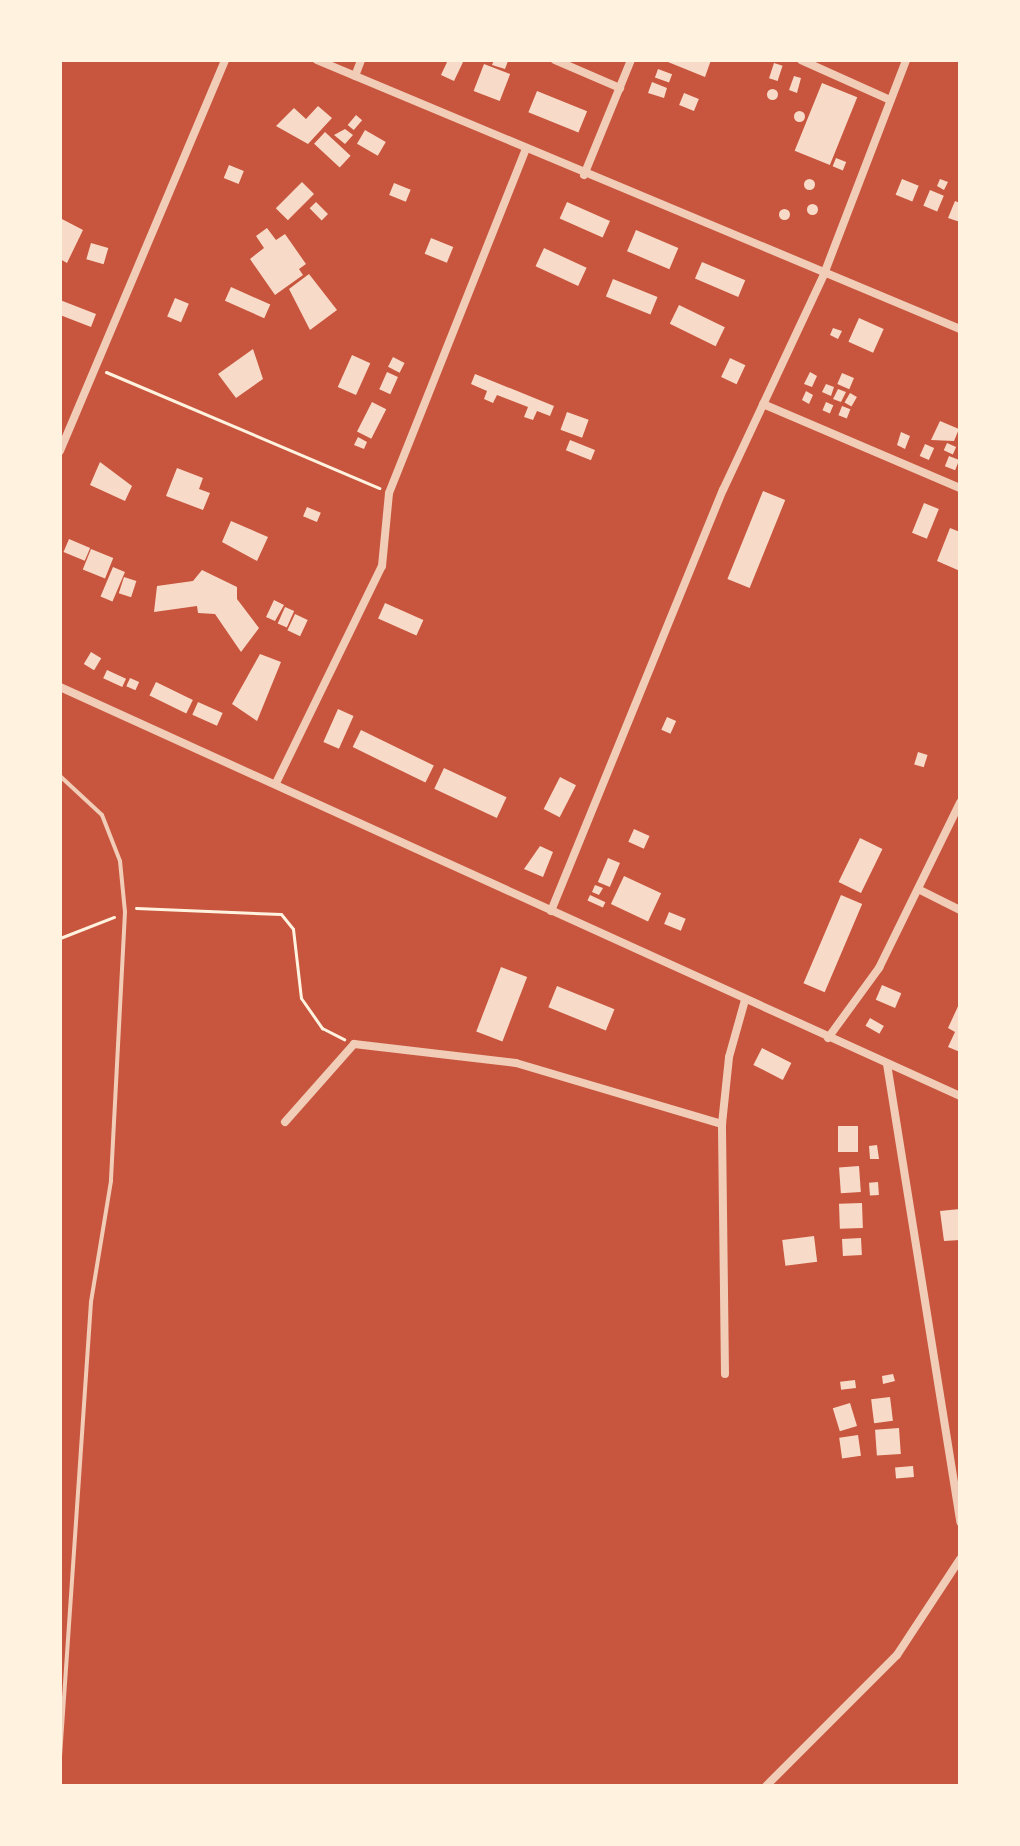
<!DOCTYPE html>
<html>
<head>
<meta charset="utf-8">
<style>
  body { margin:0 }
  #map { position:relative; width:1020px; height:1846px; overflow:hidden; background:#c8553d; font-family:Manrope,sans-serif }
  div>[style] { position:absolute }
  .building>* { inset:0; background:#f7dbc8; transform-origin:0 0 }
  .round { border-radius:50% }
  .path>* { height:3px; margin:-1.5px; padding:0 1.5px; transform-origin:1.5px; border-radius:1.5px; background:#fff3e0 }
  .service>* { height:4px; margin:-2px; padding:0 2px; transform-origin:2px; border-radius:2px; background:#f1ccb7 }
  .minor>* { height:8px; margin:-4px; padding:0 4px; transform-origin:4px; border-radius:4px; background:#f1ccb7 }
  span { translate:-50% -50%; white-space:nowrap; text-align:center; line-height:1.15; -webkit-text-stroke:8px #fff3e0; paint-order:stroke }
  .frame { position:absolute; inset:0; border:62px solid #fff3e0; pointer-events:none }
</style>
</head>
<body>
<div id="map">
  <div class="building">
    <i style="clip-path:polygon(448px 60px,464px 60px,454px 81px,441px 75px)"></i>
    <i style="clip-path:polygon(494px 60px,508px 61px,505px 69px,492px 65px)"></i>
    <i style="clip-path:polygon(663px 60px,711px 60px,705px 77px)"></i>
    <i style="left:774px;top:63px;width:9px;height:16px;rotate:18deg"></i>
    <i style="left:484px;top:64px;width:28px;height:29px;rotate:21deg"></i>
    <i style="left:658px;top:69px;width:15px;height:9px;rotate:20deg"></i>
    <i style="clip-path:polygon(794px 76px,801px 78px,797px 93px,789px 90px)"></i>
    <i style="clip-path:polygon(652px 82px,667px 88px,664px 98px,648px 93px)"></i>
    <i style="left:822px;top:83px;width:38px;height:73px;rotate:22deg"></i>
    <i class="round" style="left:766.5px;top:88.5px;width:11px;height:11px"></i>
    <i style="left:537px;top:91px;width:54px;height:23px;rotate:22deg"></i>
    <i style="left:684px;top:93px;width:16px;height:13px;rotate:22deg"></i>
    <i style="clip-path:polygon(318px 106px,332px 118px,308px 144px,276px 126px,294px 108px,306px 119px)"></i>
    <i class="round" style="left:793.5px;top:110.5px;width:11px;height:11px"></i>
    <i style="left:356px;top:115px;width:8px;height:13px;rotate:40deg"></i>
    <i style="clip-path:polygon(345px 129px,353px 135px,345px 144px,334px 135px)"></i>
    <i style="left:365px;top:130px;width:24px;height:16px;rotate:30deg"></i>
    <i style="left:325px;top:132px;width:35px;height:16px;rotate:43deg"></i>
    <i style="left:836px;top:158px;width:11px;height:9px;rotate:22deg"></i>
    <i style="left:229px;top:165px;width:16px;height:14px;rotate:22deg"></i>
    <i class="round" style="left:803.5px;top:178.5px;width:11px;height:11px"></i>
    <i style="left:902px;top:179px;width:18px;height:17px;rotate:22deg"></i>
    <i style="clip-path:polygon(940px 179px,948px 182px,944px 190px,937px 186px)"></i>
    <i style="left:302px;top:182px;width:17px;height:37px;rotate:45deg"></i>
    <i style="left:394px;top:183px;width:18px;height:13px;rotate:22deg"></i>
    <i style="left:930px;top:190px;width:15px;height:17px;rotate:23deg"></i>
    <i style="clip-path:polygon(955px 201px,960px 203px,960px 222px,948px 218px)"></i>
    <i style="left:316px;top:202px;width:17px;height:9px;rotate:45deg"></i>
    <i style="left:567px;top:202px;width:47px;height:18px;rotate:24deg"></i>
    <i class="round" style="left:806.5px;top:203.5px;width:11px;height:11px"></i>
    <i class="round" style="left:778.5px;top:208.5px;width:11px;height:11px"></i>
    <i style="clip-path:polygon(60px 218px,83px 230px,67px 263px,60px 259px)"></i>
    <i style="clip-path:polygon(267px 228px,276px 240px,285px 234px,306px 264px,299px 269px,303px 275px,275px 295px,250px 259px,264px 248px,256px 236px)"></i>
    <i style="left:636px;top:230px;width:46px;height:23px;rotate:23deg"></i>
    <i style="left:431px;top:238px;width:24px;height:17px;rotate:22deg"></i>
    <i style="left:91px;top:243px;width:18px;height:17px;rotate:16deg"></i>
    <i style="left:544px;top:248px;width:47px;height:20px;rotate:25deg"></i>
    <i style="left:702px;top:262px;width:47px;height:18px;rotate:23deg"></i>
    <i style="clip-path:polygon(309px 274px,337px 310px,310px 330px,289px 289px)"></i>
    <i style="left:613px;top:279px;width:48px;height:19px;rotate:22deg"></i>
    <i style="left:231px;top:287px;width:43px;height:15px;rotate:24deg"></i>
    <i style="left:175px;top:298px;width:15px;height:20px;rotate:23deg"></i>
    <i style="clip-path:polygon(60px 300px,96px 314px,91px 327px,60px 315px)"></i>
    <i style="left:679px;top:305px;width:51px;height:21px;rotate:26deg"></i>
    <i style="left:859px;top:318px;width:27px;height:26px;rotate:24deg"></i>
    <i style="clip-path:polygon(833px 328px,842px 331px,838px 339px,830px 335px)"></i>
    <i style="clip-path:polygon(253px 349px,263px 379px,236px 398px,218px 374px)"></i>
    <i style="left:352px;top:355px;width:20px;height:35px;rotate:24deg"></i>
    <i style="left:393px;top:357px;width:13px;height:11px;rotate:27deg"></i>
    <i style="left:730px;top:358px;width:17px;height:21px;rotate:25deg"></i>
    <i style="left:387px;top:372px;width:12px;height:19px;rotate:24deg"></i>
    <i style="clip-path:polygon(810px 372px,817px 376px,812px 387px,804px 384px)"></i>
    <i style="left:842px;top:373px;width:13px;height:12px;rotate:23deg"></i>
    <i style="clip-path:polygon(475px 374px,554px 406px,550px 416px,537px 411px,533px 420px,524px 417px,528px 407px,497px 395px,493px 403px,484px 399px,487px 391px,471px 384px)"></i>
    <i style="clip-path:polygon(826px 384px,834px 387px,831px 396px,822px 392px)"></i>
    <i style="clip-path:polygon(838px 389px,846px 392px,841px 402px,833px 399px)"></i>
    <i style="clip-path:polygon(806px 391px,813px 395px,809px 404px,802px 400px)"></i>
    <i style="left:850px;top:393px;width:8px;height:11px;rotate:30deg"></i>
    <i style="left:372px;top:402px;width:16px;height:33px;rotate:27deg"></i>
    <i style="left:826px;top:402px;width:8px;height:9px;rotate:23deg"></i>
    <i style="left:842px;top:406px;width:9px;height:10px;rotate:21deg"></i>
    <i style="left:567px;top:412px;width:23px;height:19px;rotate:20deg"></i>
    <i style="clip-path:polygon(940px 421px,959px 429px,954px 441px,931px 440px)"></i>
    <i style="clip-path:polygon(901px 432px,910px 436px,905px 449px,897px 445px)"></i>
    <i style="clip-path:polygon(358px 437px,367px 442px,364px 449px,354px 445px)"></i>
    <i style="left:570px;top:440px;width:27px;height:11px;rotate:22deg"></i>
    <i style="left:947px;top:443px;width:10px;height:8px;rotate:24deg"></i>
    <i style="left:925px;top:444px;width:10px;height:13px;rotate:24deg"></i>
    <i style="left:949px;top:456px;width:11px;height:11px;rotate:22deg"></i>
    <i style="clip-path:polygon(100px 462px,132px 486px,125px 501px,90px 485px)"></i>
    <i style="clip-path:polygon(177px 468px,203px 478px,199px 489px,210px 493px,203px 510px,166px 496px)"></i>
    <i style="left:763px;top:491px;width:24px;height:95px;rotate:22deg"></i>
    <i style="left:924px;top:503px;width:16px;height:32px;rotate:22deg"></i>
    <i style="left:307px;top:507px;width:15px;height:10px;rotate:23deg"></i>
    <i style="clip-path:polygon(231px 521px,268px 537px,257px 561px,222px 542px)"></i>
    <i style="clip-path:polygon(950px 528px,960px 532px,960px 571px,937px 561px)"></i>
    <i style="left:69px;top:539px;width:23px;height:14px;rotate:23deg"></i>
    <i style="left:91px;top:549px;width:24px;height:22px;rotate:22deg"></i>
    <i style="left:113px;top:567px;width:13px;height:32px;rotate:23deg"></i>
    <i style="clip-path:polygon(202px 570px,237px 587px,237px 599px,259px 628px,241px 652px,215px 614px,198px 613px,197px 606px,154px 612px,157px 586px,193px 581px)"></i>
    <i style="left:124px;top:577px;width:13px;height:17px;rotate:18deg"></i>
    <i style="clip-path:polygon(274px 600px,284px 605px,275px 621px,266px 617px)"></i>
    <i style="left:385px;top:603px;width:42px;height:17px;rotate:24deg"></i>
    <i style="left:285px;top:607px;width:10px;height:18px;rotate:24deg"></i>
    <i style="left:295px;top:614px;width:14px;height:18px;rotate:25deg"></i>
    <i style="left:91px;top:652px;width:12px;height:14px;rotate:31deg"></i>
    <i style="clip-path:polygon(260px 654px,281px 662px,257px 721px,232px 704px)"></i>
    <i style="left:107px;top:670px;width:21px;height:9px;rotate:25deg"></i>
    <i style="left:130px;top:678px;width:10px;height:9px;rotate:24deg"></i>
    <i style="left:156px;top:682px;width:41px;height:15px;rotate:26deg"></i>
    <i style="left:198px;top:702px;width:27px;height:14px;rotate:24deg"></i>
    <i style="left:338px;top:709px;width:17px;height:36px;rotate:24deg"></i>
    <i style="left:667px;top:717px;width:10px;height:14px;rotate:24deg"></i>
    <i style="left:361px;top:730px;width:81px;height:19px;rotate:26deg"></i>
    <i style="left:918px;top:752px;width:10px;height:13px;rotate:17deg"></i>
    <i style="left:444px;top:768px;width:69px;height:23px;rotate:25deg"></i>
    <i style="left:560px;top:777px;width:18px;height:36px;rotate:27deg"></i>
    <i style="left:634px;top:829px;width:17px;height:14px;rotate:24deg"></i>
    <i style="left:860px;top:838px;width:25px;height:49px;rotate:26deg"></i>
    <i style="clip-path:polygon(540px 846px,553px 852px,543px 877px,524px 869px)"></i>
    <i style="left:608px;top:858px;width:13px;height:26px;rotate:23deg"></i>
    <i style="left:624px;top:876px;width:41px;height:31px;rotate:25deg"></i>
    <i style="clip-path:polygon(595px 885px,603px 888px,599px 895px,592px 892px)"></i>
    <i style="left:590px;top:895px;width:17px;height:6px;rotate:25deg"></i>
    <i style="left:841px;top:895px;width:23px;height:96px;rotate:23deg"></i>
    <i style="left:669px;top:912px;width:18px;height:13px;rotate:22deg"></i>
    <i style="left:501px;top:967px;width:28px;height:69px;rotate:21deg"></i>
    <i style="left:882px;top:985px;width:21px;height:16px;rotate:23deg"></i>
    <i style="left:557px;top:986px;width:62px;height:23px;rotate:22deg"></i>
    <i style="clip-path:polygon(960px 1002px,960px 1052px,948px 1047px,955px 1032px,948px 1028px)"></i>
    <i style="left:870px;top:1018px;width:16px;height:9px;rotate:30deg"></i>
    <i style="left:762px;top:1048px;width:33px;height:19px;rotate:27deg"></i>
    <i style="left:838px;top:1126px;width:20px;height:26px"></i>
    <i style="clip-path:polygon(877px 1145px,879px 1159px,870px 1159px,869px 1146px)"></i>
    <i style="left:859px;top:1166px;width:26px;height:20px;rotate:86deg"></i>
    <i style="left:878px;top:1182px;width:13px;height:9px;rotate:86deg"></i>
    <i style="left:862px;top:1203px;width:25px;height:23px;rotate:88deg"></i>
    <i style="clip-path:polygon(960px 1209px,960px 1240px,944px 1241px,940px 1211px)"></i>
    <i style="left:814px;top:1236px;width:26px;height:32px;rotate:83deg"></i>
    <i style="left:861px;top:1238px;width:17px;height:19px;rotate:87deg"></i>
    <i style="clip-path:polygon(893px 1374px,895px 1381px,883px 1384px,882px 1376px)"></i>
    <i style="left:855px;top:1380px;width:8px;height:15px;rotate:83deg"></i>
    <i style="left:890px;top:1397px;width:24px;height:19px;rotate:83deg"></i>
    <i style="left:850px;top:1403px;width:24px;height:18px;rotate:73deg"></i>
    <i style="left:899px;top:1428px;width:26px;height:24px;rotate:86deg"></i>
    <i style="left:858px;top:1435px;width:21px;height:19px;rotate:82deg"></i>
    <i style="left:913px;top:1466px;width:11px;height:18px;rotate:85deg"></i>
  </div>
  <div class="path">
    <i style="left:106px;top:372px;width:297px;rotate:23deg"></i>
    <i style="left:136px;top:908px;width:145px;rotate:2.4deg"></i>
    <i style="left:281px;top:914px;width:19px;rotate:51deg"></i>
    <i style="left:293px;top:929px;width:69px;rotate:83.4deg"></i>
    <i style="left:301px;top:998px;width:37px;rotate:55deg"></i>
    <i style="left:322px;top:1028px;width:25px;rotate:27deg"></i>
    <i style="left:60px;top:938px;width:58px;rotate:-21.3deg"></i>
  </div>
  <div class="service">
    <i style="left:60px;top:776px;width:57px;rotate:42.9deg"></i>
    <i style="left:102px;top:815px;width:49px;rotate:68.6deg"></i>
    <i style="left:120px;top:861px;width:51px;rotate:84.4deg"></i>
    <i style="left:125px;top:912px;width:269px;rotate:93deg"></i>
    <i style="left:111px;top:1181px;width:123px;rotate:99.4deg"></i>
    <i style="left:91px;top:1302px;width:460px;rotate:93.9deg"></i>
  </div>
  <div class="minor">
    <i style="left:317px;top:60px;width:697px;rotate:22.7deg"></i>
    <i style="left:555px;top:60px;width:71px;rotate:23.3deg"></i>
    <i style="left:801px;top:60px;width:98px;rotate:24.2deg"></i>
    <i style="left:355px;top:76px;width:17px;rotate:-69deg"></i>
    <i style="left:584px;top:175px;width:124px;rotate:-67.8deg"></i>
    <i style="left:763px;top:404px;width:214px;rotate:23.1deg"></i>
    <i style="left:60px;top:451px;width:424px;rotate:-67.1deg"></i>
    <i style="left:60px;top:687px;width:989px;rotate:24.44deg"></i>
    <i style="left:277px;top:781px;width:239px;rotate:-64deg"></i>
    <i style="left:382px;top:566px;width:73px;rotate:-84.5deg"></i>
    <i style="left:389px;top:493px;width:368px;rotate:-68.3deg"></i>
    <i style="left:920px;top:890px;width:45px;rotate:26.6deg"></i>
    <i style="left:551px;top:911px;width:455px;rotate:-67.8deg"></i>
    <i style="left:723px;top:490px;width:238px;rotate:-64.9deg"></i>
    <i style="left:824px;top:274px;width:229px;rotate:-69deg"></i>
    <i style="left:828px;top:1038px;width:87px;rotate:-53.9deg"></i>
    <i style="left:879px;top:968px;width:184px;rotate:-63.9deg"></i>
    <i style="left:887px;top:1064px;width:464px;rotate:80.9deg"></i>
    <i style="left:285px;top:1122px;width:104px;rotate:-48.5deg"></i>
    <i style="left:354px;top:1044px;width:163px;rotate:6.7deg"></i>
    <i style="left:516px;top:1063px;width:215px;rotate:16.5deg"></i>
    <i style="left:725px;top:1374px;width:250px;rotate:-90.7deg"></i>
    <i style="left:722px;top:1124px;width:67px;rotate:-84deg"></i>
    <i style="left:729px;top:1057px;width:59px;rotate:-74.3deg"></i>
    <i style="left:766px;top:1786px;width:185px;rotate:-45deg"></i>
    <i style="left:897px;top:1655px;width:115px;rotate:-56.7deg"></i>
  </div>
  <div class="frame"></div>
</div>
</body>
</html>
